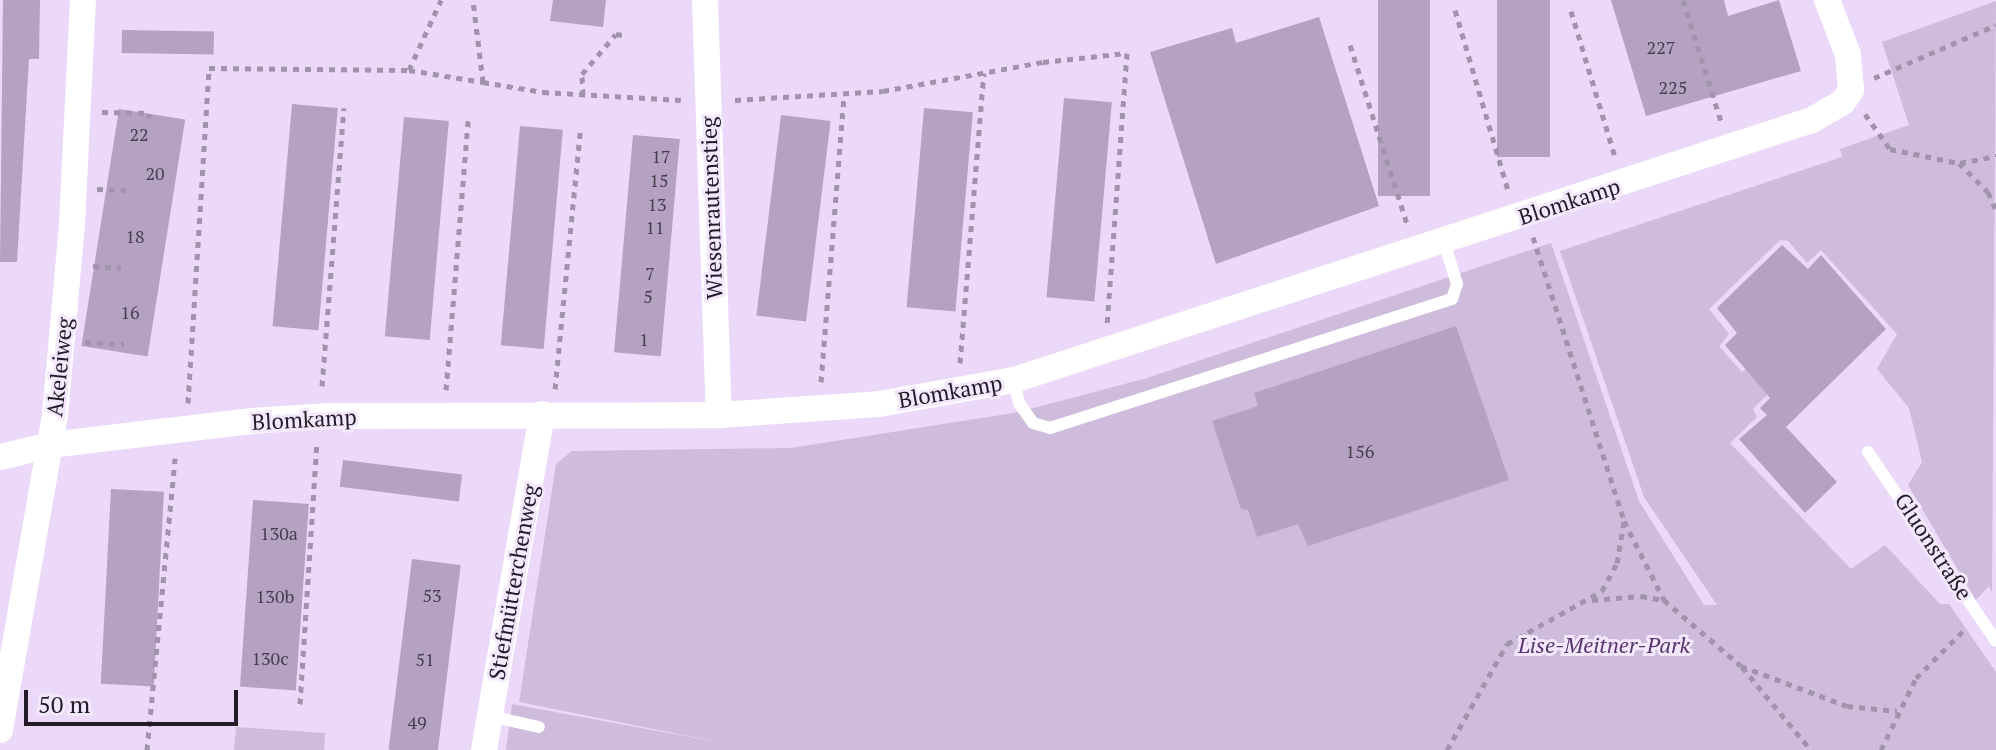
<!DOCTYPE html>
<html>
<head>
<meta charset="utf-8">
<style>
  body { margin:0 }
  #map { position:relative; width:1996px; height:750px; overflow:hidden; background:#ecd8f9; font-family:"PT Serif",serif }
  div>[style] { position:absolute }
  .green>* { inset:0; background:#cfbbdc }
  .building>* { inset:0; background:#b5a2c2; transform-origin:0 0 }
  .path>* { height:5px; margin-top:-2.5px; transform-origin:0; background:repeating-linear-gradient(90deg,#a292ab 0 6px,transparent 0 12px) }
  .service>* { height:12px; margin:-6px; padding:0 6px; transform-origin:6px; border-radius:6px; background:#fff }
  .minor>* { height:26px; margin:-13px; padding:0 13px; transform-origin:13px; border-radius:13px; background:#fff }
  span { translate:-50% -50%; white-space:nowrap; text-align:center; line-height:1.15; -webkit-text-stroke:6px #f4e8fc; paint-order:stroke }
  .number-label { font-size:18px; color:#483d4e }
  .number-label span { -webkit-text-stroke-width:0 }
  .street-label { font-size:22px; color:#231b27 }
  .park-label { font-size:22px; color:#5a356f; font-style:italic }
  .scale { position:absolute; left:24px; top:690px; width:214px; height:36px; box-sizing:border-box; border:4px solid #231b27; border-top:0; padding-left:10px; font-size:24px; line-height:28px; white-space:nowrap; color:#231b27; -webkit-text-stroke:6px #f4e8fc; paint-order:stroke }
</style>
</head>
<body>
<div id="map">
  <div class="green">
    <i style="clip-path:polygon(1996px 1px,1992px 593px,1989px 586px,1976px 600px,1908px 485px,1922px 462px,1909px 408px,1877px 369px,1897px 334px,1821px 250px,1807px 263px,1788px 241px,1780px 240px,1709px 309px,1729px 334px,1719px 346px,1742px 372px,1753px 363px,1775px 387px,1753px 409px,1757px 417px,1730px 443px,1851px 569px,1885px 545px,1940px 604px,1949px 604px,1996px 672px,1996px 750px,506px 750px,512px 704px,728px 744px,519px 702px,556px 464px,572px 451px,791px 448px,1019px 412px,1147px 378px,1551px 243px,1639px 501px,1704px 605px,1717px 605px,1644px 497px,1560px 251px,1842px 157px,1840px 149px,1909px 125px,1882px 42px)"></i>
    <i style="clip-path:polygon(236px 727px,325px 733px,324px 750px,234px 750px)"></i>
  </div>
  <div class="building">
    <i style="clip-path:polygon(3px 0,40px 0,39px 59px,29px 59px,17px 262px,0 262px)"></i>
    <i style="clip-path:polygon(553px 0,606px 0,603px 27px,550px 21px)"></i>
    <i style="left:1378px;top:0;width:52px;height:196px"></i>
    <i style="left:1497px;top:0;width:53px;height:157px"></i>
    <i style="clip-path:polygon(1611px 0,1724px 0,1728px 16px,1779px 0,1801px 71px,1646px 116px)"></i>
    <i style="clip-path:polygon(1319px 17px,1379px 206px,1216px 264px,1150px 52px,1232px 28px,1236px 43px)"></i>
    <i style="left:122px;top:30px;width:92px;height:23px;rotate:1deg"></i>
    <i style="left:1064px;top:98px;width:48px;height:200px;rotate:5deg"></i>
    <i style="left:292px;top:104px;width:46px;height:223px;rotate:5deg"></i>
    <i style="left:924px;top:108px;width:49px;height:200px;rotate:5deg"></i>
    <i style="left:119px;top:109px;width:67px;height:240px;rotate:9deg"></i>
    <i style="left:781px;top:115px;width:50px;height:202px;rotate:7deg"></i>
    <i style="left:404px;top:117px;width:45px;height:220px;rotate:5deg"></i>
    <i style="left:520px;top:126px;width:43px;height:220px;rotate:5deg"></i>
    <i style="left:633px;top:135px;width:47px;height:218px;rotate:5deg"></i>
    <i style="clip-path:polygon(1782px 245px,1808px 269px,1821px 255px,1886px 329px,1786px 427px,1837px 482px,1805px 513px,1739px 439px,1767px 415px,1760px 408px,1770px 398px,1725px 345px,1737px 333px,1717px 308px)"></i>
    <i style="clip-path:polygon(1456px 326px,1509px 480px,1308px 546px,1298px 524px,1257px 537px,1248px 510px,1241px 509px,1212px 421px,1258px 406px,1254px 393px)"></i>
    <i style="left:343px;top:460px;width:120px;height:27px;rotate:7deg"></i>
    <i style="left:111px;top:489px;width:53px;height:195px;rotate:3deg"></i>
    <i style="left:253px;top:500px;width:56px;height:187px;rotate:4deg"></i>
    <i style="left:412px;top:559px;width:49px;height:192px;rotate:7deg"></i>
  </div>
  <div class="path">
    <i style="left:1683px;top:0;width:127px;rotate:72.6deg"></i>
    <i style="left:1455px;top:10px;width:191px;rotate:73.6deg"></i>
    <i style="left:1571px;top:11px;width:156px;rotate:73.2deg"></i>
    <i style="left:1350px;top:45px;width:191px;rotate:72.3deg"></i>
    <i style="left:409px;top:70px;width:75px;rotate:9.2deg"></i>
    <i style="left:483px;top:82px;width:83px;rotate:-97deg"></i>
    <i style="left:1874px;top:78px;width:133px;rotate:-23.5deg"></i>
    <i style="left:483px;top:82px;width:61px;rotate:9.5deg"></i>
    <i style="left:543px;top:92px;width:138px;rotate:3.3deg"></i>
    <i style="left:583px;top:95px;width:21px;rotate:-93deg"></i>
    <i style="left:582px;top:74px;width:52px;rotate:-49.6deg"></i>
    <i style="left:616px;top:34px;width:6px;rotate:9deg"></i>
    <i style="left:735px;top:100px;width:148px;rotate:-3.5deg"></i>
    <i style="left:883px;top:91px;width:163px;rotate:-10.3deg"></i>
    <i style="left:1043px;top:62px;width:84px;rotate:-6.1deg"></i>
    <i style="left:1127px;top:53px;width:271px;rotate:94.2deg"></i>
    <i style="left:102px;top:112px;width:47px;rotate:1.2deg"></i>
    <i style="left:149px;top:113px;width:5px;rotate:90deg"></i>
    <i style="left:1865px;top:114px;width:43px;rotate:54.5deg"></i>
    <i style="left:1890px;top:149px;width:70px;rotate:11.5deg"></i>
    <i style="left:1959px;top:163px;width:41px;rotate:45deg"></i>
    <i style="left:1988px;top:192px;width:20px;rotate:66deg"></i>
    <i style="left:1960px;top:163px;width:37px;rotate:-11deg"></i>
    <i style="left:97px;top:189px;width:29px;rotate:2deg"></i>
    <i style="left:1533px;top:237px;width:298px;rotate:72.2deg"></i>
    <i style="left:1624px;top:521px;width:89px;rotate:63.1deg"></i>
    <i style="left:93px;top:266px;width:28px;rotate:4deg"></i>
    <i style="left:85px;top:342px;width:39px;rotate:3deg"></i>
    <i style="left:960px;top:363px;width:291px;rotate:-85.3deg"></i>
    <i style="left:821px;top:382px;width:287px;rotate:-85.4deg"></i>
    <i style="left:322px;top:386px;width:279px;rotate:-85.5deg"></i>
    <i style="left:555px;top:389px;width:258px;rotate:-84.4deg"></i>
    <i style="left:446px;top:390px;width:271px;rotate:-85.3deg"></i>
    <i style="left:188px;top:403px;width:336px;rotate:-86.4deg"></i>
    <i style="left:209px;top:68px;width:200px;rotate:0.6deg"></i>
    <i style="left:409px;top:70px;width:77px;rotate:-65.4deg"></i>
    <i style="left:1592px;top:600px;width:49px;rotate:-4.7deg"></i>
    <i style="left:1641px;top:596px;width:23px;rotate:10deg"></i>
    <i style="left:1664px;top:600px;width:101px;rotate:40.6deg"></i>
    <i style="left:1741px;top:666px;width:113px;rotate:20.7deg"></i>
    <i style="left:1847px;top:706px;width:50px;rotate:5.7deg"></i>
    <i style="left:1742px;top:667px;width:108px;rotate:50.3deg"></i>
    <i style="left:300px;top:704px;width:263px;rotate:-86.3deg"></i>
    <i style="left:147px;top:750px;width:293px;rotate:-84.5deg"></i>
    <i style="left:1447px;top:750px;width:122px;rotate:-60.5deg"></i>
    <i style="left:1507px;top:644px;width:109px;rotate:-29.2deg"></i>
    <i style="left:1602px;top:591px;width:32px;rotate:-62deg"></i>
    <i style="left:1617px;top:563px;width:42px;rotate:-80.3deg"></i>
    <i style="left:1881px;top:750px;width:80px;rotate:-64.1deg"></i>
    <i style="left:1916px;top:678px;width:71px;rotate:-45deg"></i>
  </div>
  <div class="service">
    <i style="left:1014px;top:380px;width:24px;rotate:78deg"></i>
    <i style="left:1019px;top:403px;width:24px;rotate:55deg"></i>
    <i style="left:1033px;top:423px;width:18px;rotate:16deg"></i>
    <i style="left:1050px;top:428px;width:422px;rotate:-17.8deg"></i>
    <i style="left:1452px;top:299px;width:16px;rotate:-72deg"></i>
    <i style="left:1457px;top:284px;width:44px;rotate:-107.2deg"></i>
    <i style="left:1868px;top:452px;width:228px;rotate:55.9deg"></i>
    <i style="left:490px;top:716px;width:50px;rotate:12.7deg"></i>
  </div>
  <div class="minor">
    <i style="left:705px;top:0;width:415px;rotate:88.1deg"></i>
    <i style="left:0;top:457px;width:51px;rotate:-13.5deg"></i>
    <i style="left:50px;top:445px;width:202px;rotate:-6.8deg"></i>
    <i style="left:251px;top:421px;width:78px;rotate:-3.7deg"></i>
    <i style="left:329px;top:416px;width:390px;rotate:-0.1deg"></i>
    <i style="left:719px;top:415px;width:160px;rotate:-3.9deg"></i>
    <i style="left:879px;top:404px;width:137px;rotate:-10.1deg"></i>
    <i style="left:1014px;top:380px;width:839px;rotate:-18.05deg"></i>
    <i style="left:1812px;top:120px;width:36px;rotate:-30deg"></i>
    <i style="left:1843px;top:102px;width:14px;rotate:-56deg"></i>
    <i style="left:1851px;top:90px;width:35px;rotate:-95deg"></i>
    <i style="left:1848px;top:55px;width:59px;rotate:-110.9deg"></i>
    <i style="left:0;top:730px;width:320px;rotate:-80.1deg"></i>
    <i style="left:55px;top:415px;width:192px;rotate:-84.9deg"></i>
    <i style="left:72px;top:224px;width:224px;rotate:-87.2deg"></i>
    <i style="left:484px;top:750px;width:341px;rotate:-80.2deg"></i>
  </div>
  <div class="number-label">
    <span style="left:1661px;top:47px">227</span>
    <span style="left:1673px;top:87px">225</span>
    <span style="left:139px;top:134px">22</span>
    <span style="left:661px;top:156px">17</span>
    <span style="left:155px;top:173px">20</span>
    <span style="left:659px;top:180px">15</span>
    <span style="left:657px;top:204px">13</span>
    <span style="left:655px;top:227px">11</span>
    <span style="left:135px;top:236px">18</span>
    <span style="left:650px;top:273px">7</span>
    <span style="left:648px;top:296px">5</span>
    <span style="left:130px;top:312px">16</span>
    <span style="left:644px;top:339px">1</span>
    <span style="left:1360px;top:451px">156</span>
    <span style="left:279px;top:533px">130a</span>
    <span style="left:432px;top:595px">53</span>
    <span style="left:275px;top:596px">130b</span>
    <span style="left:270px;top:658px">130c</span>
    <span style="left:425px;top:659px">51</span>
    <span style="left:417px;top:722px">49</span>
  </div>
  <div class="street-label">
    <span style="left:1569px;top:201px;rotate:-18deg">Blomkamp</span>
    <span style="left:711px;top:208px;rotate:-92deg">Wiesenrautenstieg</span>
    <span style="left:59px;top:367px;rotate:-84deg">Akeleiweg</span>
    <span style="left:950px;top:391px;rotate:-10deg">Blomkamp</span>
    <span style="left:304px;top:419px;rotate:-3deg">Blomkamp</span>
    <span style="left:1934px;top:546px;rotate:57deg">Gluonstraße</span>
    <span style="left:513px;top:582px;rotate:-80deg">Stiefmütterchenweg</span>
  </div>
  <div class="park-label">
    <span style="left:1604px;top:645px">Lise-Meitner-Park</span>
  </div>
  <div class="scale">50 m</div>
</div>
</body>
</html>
